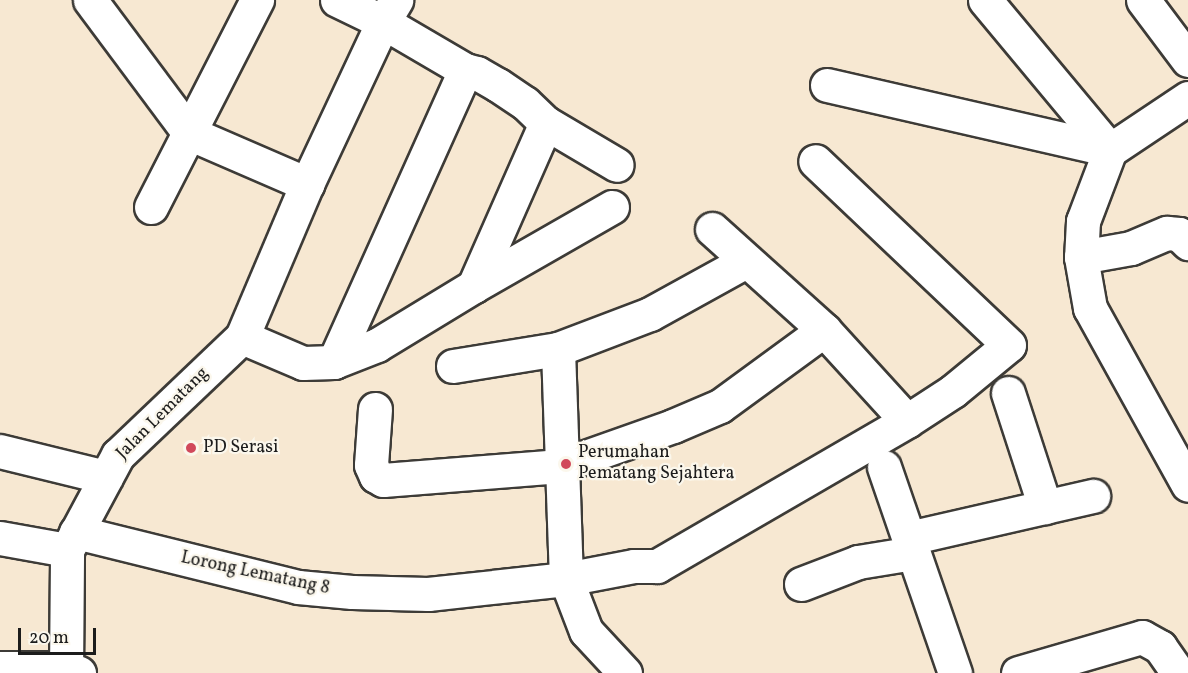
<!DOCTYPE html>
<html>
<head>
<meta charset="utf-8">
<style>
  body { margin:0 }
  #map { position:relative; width:1188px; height:673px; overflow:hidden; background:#f7e8d2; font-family:Vollkorn,serif }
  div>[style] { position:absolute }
  .roads { filter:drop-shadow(2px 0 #3d3b37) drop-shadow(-2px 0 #3d3b37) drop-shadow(0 2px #3d3b37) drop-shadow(0 -2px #3d3b37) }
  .minor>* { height:33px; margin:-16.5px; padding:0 16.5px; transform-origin:16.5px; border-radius:16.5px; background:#fff }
  .dots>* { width:16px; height:16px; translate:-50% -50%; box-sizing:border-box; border:3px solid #fbf7ec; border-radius:50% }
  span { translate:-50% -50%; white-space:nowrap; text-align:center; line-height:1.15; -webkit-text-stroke:4.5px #fbf7ec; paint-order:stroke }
  .street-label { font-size:18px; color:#1c1c1c }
  .poi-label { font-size:18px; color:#1c1c1c }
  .left { translate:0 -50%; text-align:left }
  .scale { position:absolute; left:18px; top:628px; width:78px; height:27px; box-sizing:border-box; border:3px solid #1c1c1c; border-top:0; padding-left:8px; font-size:18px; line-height:21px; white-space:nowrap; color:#1c1c1c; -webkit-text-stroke:4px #fbf7ec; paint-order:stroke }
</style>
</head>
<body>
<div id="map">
  <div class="roads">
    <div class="minor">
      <i style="left:90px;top:0;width:166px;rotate:53.3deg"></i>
      <i style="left:189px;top:133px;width:129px;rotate:23.4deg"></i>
      <i style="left:985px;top:0;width:195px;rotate:50.2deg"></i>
      <i style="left:1143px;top:0;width:75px;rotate:53.1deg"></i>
      <i style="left:465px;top:70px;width:12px;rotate:14deg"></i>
      <i style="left:477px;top:73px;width:24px;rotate:30deg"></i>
      <i style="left:498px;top:85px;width:32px;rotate:34deg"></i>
      <i style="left:525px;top:103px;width:29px;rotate:44deg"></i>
      <i style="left:546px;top:123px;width:82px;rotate:30.6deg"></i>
      <i style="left:827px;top:85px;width:290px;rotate:12.9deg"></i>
      <i style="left:1188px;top:98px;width:94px;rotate:146.3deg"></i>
      <i style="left:1110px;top:150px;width:76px;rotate:110.8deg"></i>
      <i style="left:1083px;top:221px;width:36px;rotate:93deg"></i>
      <i style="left:1081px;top:257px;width:52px;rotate:80deg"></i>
      <i style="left:1090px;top:308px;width:202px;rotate:61deg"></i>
      <i style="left:151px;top:207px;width:233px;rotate:-62.9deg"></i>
      <i style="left:712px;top:229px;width:151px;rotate:42deg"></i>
      <i style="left:1081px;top:257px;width:51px;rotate:-10.2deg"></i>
      <i style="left:1131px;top:248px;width:39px;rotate:-23deg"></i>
      <i style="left:1167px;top:233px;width:12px;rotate:5deg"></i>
      <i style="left:1179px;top:234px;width:13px;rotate:45deg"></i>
      <i style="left:474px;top:286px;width:159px;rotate:-29.8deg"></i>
      <i style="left:242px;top:337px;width:66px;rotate:23.1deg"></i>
      <i style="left:303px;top:363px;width:31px;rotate:-2deg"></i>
      <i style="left:334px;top:362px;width:46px;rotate:-21.6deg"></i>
      <i style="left:377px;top:345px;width:114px;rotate:-31.3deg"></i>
      <i style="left:474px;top:286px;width:178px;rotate:-66.2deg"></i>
      <i style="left:334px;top:362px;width:320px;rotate:-65.8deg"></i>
      <i style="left:465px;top:70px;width:95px;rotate:-149.7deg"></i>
      <i style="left:383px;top:22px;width:26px;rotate:-59deg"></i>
      <i style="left:453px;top:366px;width:106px;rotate:-9.2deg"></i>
      <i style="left:558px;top:349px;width:98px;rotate:-20.8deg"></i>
      <i style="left:650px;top:314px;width:110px;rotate:-28.9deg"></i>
      <i style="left:1008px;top:393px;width:120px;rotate:72deg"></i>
      <i style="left:375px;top:409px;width:56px;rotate:94.1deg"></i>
      <i style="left:371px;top:465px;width:12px;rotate:66deg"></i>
      <i style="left:376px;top:476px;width:8px;rotate:30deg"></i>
      <i style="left:383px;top:480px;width:178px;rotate:-4.5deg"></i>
      <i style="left:560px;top:466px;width:120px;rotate:-19.5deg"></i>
      <i style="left:673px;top:426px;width:51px;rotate:-23.1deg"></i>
      <i style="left:720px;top:406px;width:129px;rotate:-36.2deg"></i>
      <i style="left:824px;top:330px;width:123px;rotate:47.6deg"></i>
      <i style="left:0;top:451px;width:109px;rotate:13.8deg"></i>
      <i style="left:884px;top:467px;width:218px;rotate:71deg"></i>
      <i style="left:76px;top:532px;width:229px;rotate:13.9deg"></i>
      <i style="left:298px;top:587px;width:54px;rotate:5.3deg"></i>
      <i style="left:352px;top:592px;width:76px;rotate:1.5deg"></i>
      <i style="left:428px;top:594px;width:139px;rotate:-6.2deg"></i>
      <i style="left:566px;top:579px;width:230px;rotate:-92deg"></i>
      <i style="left:0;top:538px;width:68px;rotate:10.2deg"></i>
      <i style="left:909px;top:538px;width:189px;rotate:-12.9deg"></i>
      <i style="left:801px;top:584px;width:61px;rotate:-21.1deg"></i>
      <i style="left:858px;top:562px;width:56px;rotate:-9.3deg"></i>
      <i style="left:0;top:668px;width:66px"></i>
      <i style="left:66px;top:668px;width:14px;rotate:21deg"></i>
      <i style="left:66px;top:673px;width:123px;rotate:-89.5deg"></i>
      <i style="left:67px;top:550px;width:108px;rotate:-61.8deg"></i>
      <i style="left:118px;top:455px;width:171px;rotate:-43.6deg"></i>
      <i style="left:242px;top:337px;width:166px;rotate:-67deg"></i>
      <i style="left:307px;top:184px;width:179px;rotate:-64.9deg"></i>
      <i style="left:383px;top:22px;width:51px;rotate:-154.4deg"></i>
      <i style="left:625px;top:673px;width:57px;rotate:-132.9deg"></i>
      <i style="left:586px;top:631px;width:56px;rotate:-111deg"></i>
      <i style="left:566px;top:579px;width:69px;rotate:-10.8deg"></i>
      <i style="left:634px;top:566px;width:23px"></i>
      <i style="left:657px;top:566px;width:289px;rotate:-30.1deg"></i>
      <i style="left:907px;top:421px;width:55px;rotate:-33.1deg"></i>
      <i style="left:953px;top:391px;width:72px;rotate:-39.4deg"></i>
      <i style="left:1009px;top:345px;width:267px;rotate:-136.5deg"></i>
      <i style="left:1018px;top:673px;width:129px;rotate:-16.2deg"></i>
      <i style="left:1142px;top:637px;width:21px;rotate:29deg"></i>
      <i style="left:1160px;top:647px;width:32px;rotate:55deg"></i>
    </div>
  </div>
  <div class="dots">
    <i style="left:191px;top:448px;background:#d1495b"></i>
    <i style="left:566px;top:464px;background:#d1495b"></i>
  </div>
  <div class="street-label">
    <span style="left:163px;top:414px;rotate:-45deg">Jalan Lematang</span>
    <span style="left:255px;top:574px;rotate:12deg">Lorong Lematang 8</span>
  </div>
  <div class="poi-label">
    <span class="left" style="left:203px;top:448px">PD Serasi</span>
    <span class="left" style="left:578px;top:464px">Perumahan<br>Pematang Sejahtera</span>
  </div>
  <div class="scale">20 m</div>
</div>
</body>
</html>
